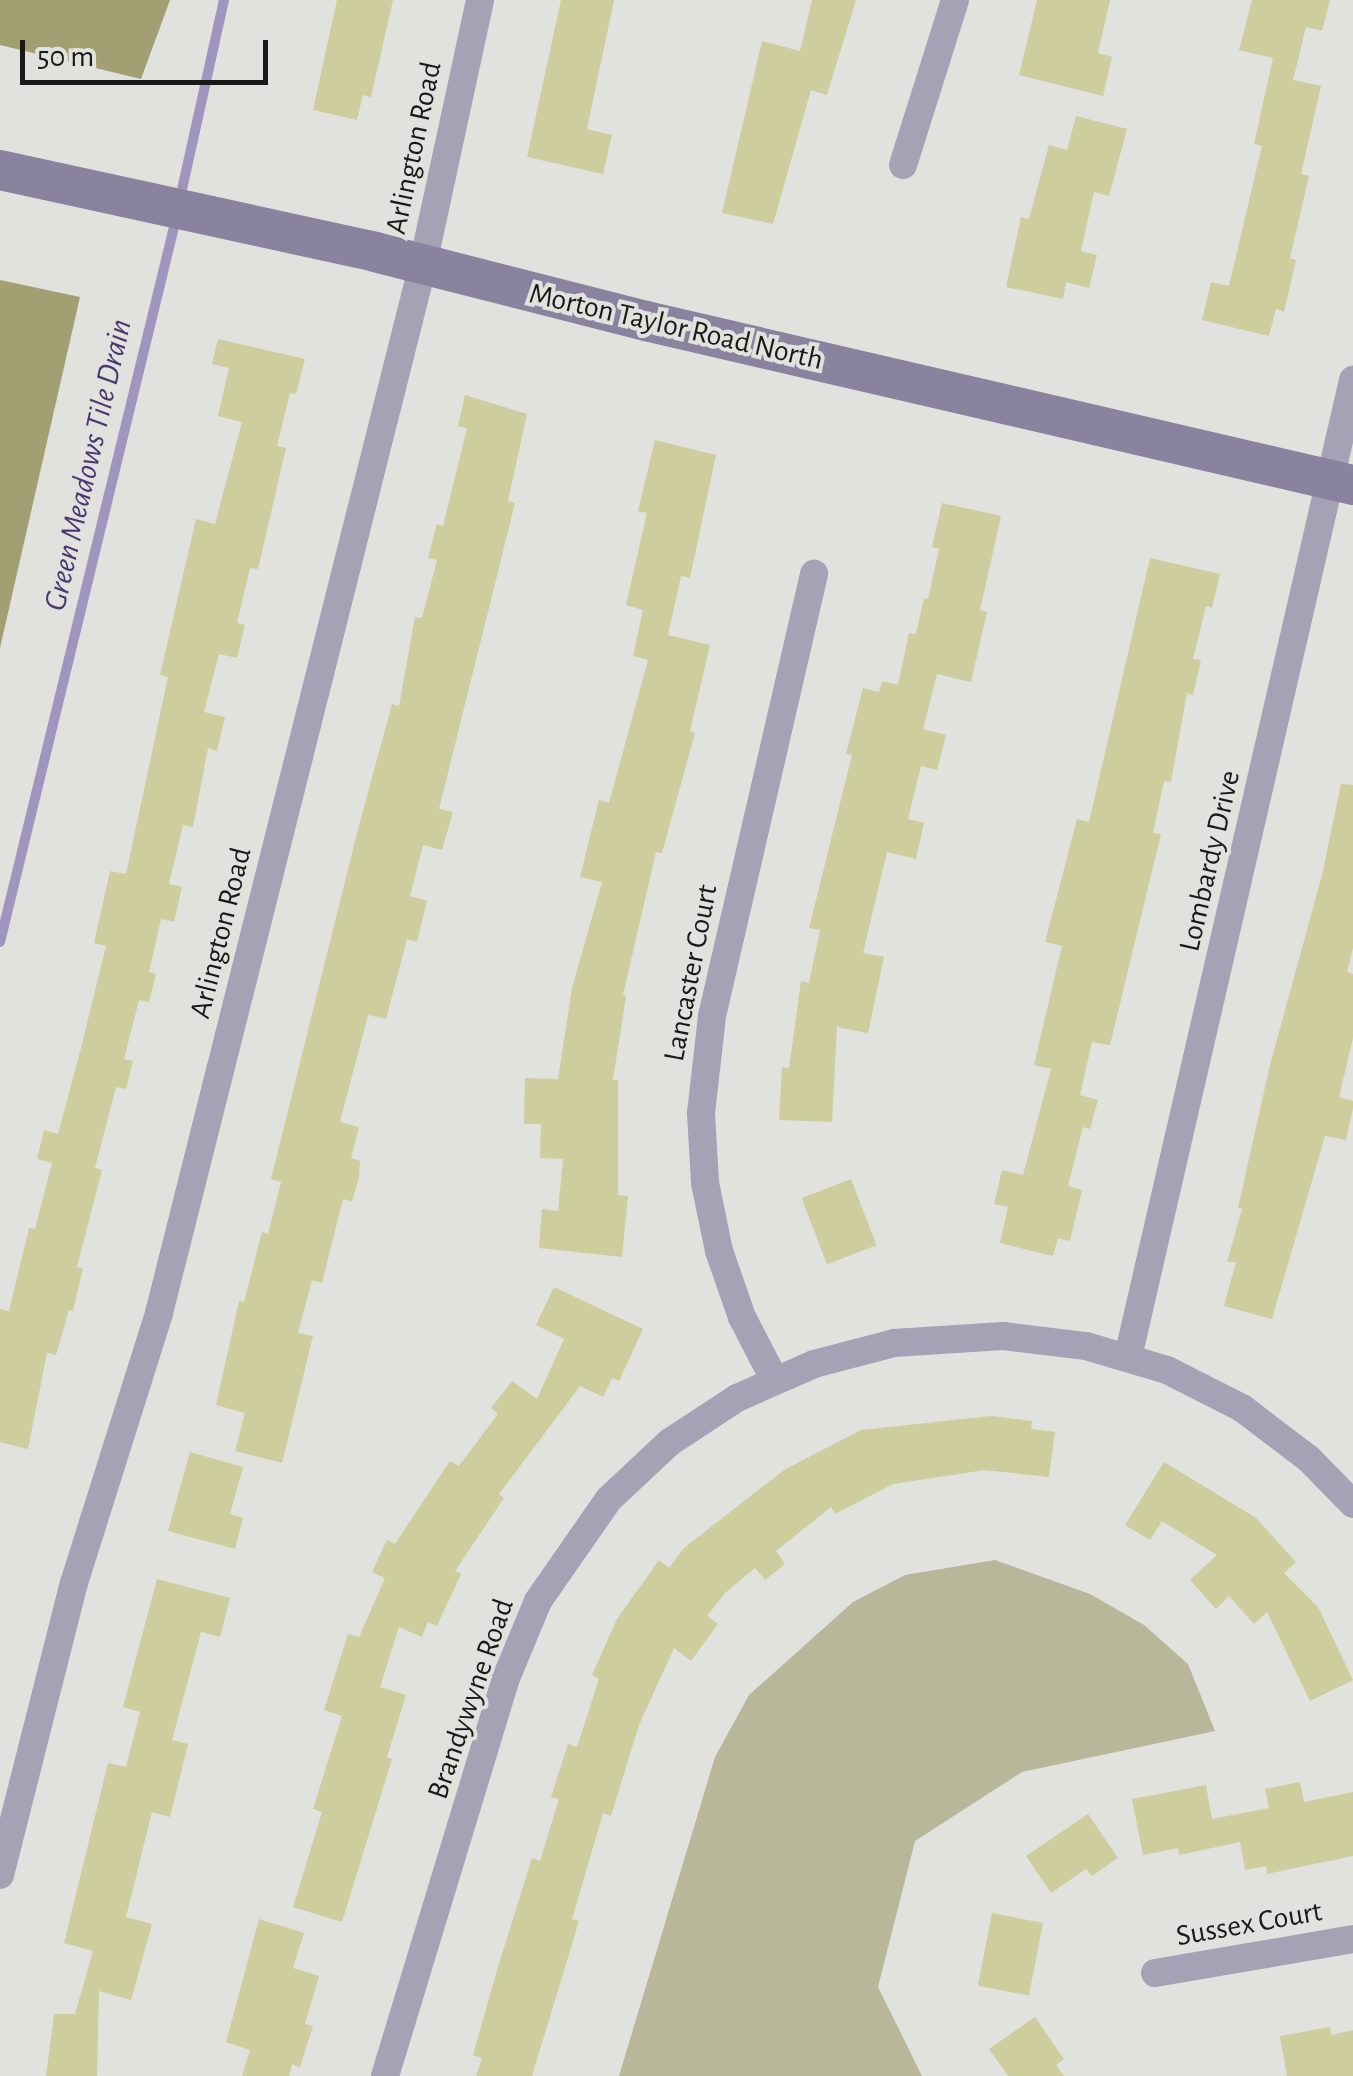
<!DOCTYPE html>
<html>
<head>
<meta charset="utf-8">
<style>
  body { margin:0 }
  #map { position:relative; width:1353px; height:2076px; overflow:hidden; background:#e1e1de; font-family:"Alegreya Sans",sans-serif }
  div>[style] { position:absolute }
  .green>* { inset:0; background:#b8b79a }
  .forest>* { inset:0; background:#a2a073 }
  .stream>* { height:10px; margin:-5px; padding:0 5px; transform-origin:5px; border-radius:5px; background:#9f95bf }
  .building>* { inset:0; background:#cecd9d; transform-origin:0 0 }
  .street>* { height:28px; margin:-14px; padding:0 14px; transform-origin:14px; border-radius:14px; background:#a6a2b5 }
  .secondary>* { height:40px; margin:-20px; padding:0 20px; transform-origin:20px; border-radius:20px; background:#8a839f }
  span { translate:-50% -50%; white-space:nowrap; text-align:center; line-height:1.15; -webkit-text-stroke:8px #e1e1de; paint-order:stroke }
  .street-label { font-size:30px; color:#191918 }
  .water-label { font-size:32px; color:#4a3971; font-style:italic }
  .scale { position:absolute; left:20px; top:40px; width:248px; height:45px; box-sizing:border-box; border:5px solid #191918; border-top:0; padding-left:12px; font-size:30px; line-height:35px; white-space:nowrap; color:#191918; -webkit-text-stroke:8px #e1e1de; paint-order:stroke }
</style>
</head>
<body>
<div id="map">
  <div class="green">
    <i style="clip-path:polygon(995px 1560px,1090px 1594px,1144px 1625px,1188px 1664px,1215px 1731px,1022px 1772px,915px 1841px,878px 1987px,922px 2076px,619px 2076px,715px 1757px,749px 1695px,853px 1602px,905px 1575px)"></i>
  </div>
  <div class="forest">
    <i style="clip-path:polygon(0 0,170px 0,141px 79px,0 45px)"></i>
    <i style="clip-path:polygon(0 280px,80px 297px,0 648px)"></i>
  </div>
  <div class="stream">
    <i style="left:179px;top:203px;width:208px;rotate:-77.5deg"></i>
    <i style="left:0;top:942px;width:744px;rotate:-76.32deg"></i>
  </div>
  <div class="building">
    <i style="clip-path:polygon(337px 0,393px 0,371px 97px,363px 95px,357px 120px,313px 110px)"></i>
    <i style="clip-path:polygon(561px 0,614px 0,587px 129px,612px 135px,603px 174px,527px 157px)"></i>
    <i style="clip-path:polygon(812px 0,856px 0,827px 95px,811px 90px,773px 224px,722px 213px,762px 41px,800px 51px)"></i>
    <i style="clip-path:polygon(1037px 0,1110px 0,1098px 53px,1112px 57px,1103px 96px,1019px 75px)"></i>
    <i style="clip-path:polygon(1252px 0,1330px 0,1322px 31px,1306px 27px,1293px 80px,1321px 86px,1301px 174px,1309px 176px,1290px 258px,1296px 260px,1284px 312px,1276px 309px,1269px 336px,1202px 320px,1211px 282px,1229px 286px,1262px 146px,1254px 144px,1273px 58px,1239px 50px)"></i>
    <i style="clip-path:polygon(1076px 116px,1127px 129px,1109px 196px,1094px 192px,1081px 251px,1097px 255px,1089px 288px,1066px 282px,1063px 299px,1006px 287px,1021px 217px,1029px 219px,1049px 145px,1067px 150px)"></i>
    <i style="clip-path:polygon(218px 339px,305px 359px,296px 394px,290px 393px,277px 446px,286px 448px,258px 569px,250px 568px,237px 623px,245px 625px,237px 658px,219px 654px,204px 712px,225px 717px,217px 751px,208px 748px,193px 827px,183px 825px,169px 884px,182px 887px,174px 922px,161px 919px,149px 972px,156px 974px,149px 1002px,139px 1000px,124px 1059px,133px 1061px,126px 1089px,116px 1087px,95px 1168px,102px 1170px,77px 1267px,83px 1268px,73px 1311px,69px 1310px,56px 1355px,47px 1353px,28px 1449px,0 1442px,0 1309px,9px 1311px,29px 1228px,35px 1229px,52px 1163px,37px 1159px,44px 1130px,58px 1134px,81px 1048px,106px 946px,94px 943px,110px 871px,126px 874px,168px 677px,160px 675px,196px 519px,215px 524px,242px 422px,218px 416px,229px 368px,212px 364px)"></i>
    <i style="clip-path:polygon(465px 395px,527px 414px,508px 501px,515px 503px,439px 809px,453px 812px,442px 850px,423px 845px,410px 896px,427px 901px,417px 942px,407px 939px,386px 1019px,368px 1015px,340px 1122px,359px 1127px,351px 1158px,360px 1161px,359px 1178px,352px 1201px,343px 1199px,322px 1283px,312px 1280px,298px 1333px,313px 1336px,282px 1463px,235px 1451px,245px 1413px,216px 1405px,239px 1301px,244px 1302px,262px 1232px,268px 1234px,281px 1182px,271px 1179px,358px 829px,392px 704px,399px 706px,415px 617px,422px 618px,437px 560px,428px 558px,437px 524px,443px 526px,467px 428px,458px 426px)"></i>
    <i style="clip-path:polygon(655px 440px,716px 455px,690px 578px,681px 576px,668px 635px,710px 645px,690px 731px,695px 733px,662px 853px,656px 852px,623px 995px,626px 996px,613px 1080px,618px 1080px,618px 1195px,628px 1196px,622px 1257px,539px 1248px,542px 1209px,558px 1211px,563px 1159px,540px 1158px,541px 1124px,524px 1124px,525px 1078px,558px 1079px,572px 988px,602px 882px,580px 877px,599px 800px,609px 803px,648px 660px,633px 656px,643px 610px,626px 605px,647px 513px,638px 511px)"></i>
    <i style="clip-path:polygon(942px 503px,1001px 516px,980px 610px,987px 612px,971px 682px,937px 674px,923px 729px,946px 735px,937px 770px,921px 766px,908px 819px,924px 823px,916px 859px,887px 852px,863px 953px,884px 957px,868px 1033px,837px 1027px,832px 1122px,779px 1120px,782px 1067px,789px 1068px,801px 981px,809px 983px,820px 930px,809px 928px,852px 755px,846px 754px,863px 688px,879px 692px,882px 681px,898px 685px,909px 633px,916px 634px,924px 598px,928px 599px,939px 549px,932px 547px)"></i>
    <i style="clip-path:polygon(1150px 558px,1220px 574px,1212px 608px,1206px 606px,1193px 659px,1201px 660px,1193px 695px,1187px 693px,1171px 782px,1164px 781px,1153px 833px,1161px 834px,1110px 1045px,1092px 1042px,1080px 1095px,1098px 1100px,1090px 1129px,1083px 1127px,1068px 1186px,1082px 1190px,1070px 1241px,1058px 1238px,1053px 1256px,1000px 1243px,1008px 1207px,994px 1204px,1002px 1170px,1023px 1175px,1051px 1069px,1034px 1065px,1062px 946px,1045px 942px,1077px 819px,1089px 822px)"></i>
    <i style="clip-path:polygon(1341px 784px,1353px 785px,1353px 948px,1347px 972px,1353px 974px,1353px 1038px,1339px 1097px,1353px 1101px,1353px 1108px,1346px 1140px,1325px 1136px,1272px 1319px,1224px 1306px,1236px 1262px,1227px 1262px,1242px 1209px,1238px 1208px,1270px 1065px,1322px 875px)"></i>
    <i style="left:851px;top:1179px;width:71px;height:53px;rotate:69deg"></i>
    <i style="clip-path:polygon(554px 1287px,643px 1329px,619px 1381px,612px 1378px,603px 1397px,580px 1386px,499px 1494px,504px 1498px,455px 1571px,461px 1574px,437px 1626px,428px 1622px,422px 1637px,399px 1627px,380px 1687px,406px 1695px,387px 1757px,392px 1759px,342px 1922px,293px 1907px,322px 1812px,313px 1809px,342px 1716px,324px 1710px,348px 1634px,359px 1637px,385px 1578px,372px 1572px,387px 1540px,395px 1544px,450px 1461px,459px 1466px,498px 1414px,491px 1408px,512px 1381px,537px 1399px,564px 1339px,536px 1325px)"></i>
    <i style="clip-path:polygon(991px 1416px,1032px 1421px,1031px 1429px,1055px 1432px,1049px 1477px,985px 1470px,893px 1484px,835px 1514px,831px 1507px,776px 1551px,785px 1564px,765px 1580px,755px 1568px,725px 1593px,707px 1616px,718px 1624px,691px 1661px,674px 1648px,639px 1725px,611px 1816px,603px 1813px,572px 1919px,579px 1921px,532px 2076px,476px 2076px,482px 2058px,473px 2055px,497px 1970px,532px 1858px,540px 1861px,559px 1799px,551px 1797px,568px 1744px,577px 1747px,599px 1679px,592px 1675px,617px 1619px,659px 1560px,669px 1568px,684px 1548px,784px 1470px,861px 1430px)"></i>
    <i style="clip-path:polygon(190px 1452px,243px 1467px,230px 1514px,243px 1518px,235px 1549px,168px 1531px)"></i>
    <i style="clip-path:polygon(1164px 1462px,1256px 1518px,1296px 1562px,1284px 1573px,1318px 1607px,1353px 1680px,1310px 1701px,1267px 1612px,1254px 1624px,1229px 1596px,1216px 1609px,1190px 1580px,1217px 1555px,1162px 1521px,1150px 1540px,1125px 1525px)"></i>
    <i style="clip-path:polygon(157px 1579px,230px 1598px,220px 1637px,201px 1632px,172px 1740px,188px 1744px,170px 1817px,152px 1812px,126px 1917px,152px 1924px,131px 2000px,99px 1991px,97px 2076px,46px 2076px,54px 2014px,75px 2014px,93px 1951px,64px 1943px,108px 1763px,126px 1767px,140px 1712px,123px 1707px)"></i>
    <i style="clip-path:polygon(1300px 1782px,1304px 1802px,1353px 1792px,1353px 1856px,1267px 1874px,1266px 1866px,1245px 1870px,1240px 1842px,1179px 1855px,1178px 1848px,1143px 1855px,1132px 1799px,1206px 1785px,1212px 1819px,1269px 1808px,1265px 1789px)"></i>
    <i style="clip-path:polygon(1088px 1814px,1118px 1858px,1092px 1876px,1086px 1869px,1051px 1893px,1026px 1856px)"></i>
    <i style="left:992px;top:1913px;width:52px;height:74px;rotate:11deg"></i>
    <i style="clip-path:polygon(259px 1919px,304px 1933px,293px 1968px,319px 1976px,305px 2024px,313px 2026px,300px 2067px,292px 2064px,289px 2076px,242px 2076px,250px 2050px,226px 2042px)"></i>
    <i style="clip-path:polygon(1035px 2017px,1064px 2059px,1056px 2065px,1064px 2076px,1008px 2076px,989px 2049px)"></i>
    <i style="clip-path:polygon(1330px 2027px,1331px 2035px,1353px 2030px,1353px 2076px,1287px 2076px,1280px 2036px)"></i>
  </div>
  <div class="street">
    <i style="left:903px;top:165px;width:173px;rotate:-72.5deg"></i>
    <i style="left:1128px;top:1357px;width:1003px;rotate:-77.03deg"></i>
    <i style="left:774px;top:1379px;width:70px;rotate:-117.3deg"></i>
    <i style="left:742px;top:1317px;width:70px;rotate:-109.2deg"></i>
    <i style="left:719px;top:1251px;width:69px;rotate:-101.6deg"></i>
    <i style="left:705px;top:1183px;width:70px;rotate:-93.3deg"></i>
    <i style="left:701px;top:1113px;width:98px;rotate:-83.5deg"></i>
    <i style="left:712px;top:1016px;width:454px;rotate:-77deg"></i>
    <i style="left:0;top:1875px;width:301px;rotate:-75.8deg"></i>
    <i style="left:74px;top:1583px;width:283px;rotate:-72.5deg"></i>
    <i style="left:159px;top:1313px;width:1082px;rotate:-75.87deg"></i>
    <i style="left:423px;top:264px;width:270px;rotate:-77.8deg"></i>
    <i style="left:1155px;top:1973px;width:201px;rotate:-9.7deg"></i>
    <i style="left:385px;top:2076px;width:416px;rotate:-73.1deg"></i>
    <i style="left:506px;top:1678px;width:83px;rotate:-67.4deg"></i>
    <i style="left:538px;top:1601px;width:124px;rotate:-55.2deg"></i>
    <i style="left:609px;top:1499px;width:83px;rotate:-43.1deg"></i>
    <i style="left:670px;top:1442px;width:80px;rotate:-33.3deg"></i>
    <i style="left:737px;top:1398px;width:84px;rotate:-23.8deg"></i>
    <i style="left:814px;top:1364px;width:83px;rotate:-14.7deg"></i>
    <i style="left:894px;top:1343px;width:109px;rotate:-3.7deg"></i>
    <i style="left:1003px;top:1336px;width:84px;rotate:6.9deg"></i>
    <i style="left:1086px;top:1346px;width:84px;rotate:16.5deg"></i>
    <i style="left:1167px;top:1370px;width:84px;rotate:26.9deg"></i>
    <i style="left:1242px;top:1408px;width:84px;rotate:37.3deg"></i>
    <i style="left:1309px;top:1459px;width:63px;rotate:45.6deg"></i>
  </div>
  <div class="secondary">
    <i style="left:0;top:170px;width:384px;rotate:12.3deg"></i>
    <i style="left:375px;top:252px;width:280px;rotate:14.3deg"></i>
    <i style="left:646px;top:321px;width:726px;rotate:13.06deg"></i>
  </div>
  <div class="street-label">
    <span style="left:414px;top:148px;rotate:-78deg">Arlington Road</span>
    <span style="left:676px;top:327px;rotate:13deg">Morton Taylor Road North</span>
    <span style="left:1210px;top:861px;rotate:-77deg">Lombardy Drive</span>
    <span style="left:221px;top:933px;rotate:-76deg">Arlington Road</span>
    <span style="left:691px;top:973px;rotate:-79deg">Lancaster Court</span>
    <span style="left:471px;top:1699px;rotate:-71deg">Brandywyne Road</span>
    <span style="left:1249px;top:1924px;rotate:-10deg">Sussex Court</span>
  </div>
  <div class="water-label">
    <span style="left:88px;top:465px;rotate:-77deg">Green Meadows Tile Drain</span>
  </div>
  <div class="scale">50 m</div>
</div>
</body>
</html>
